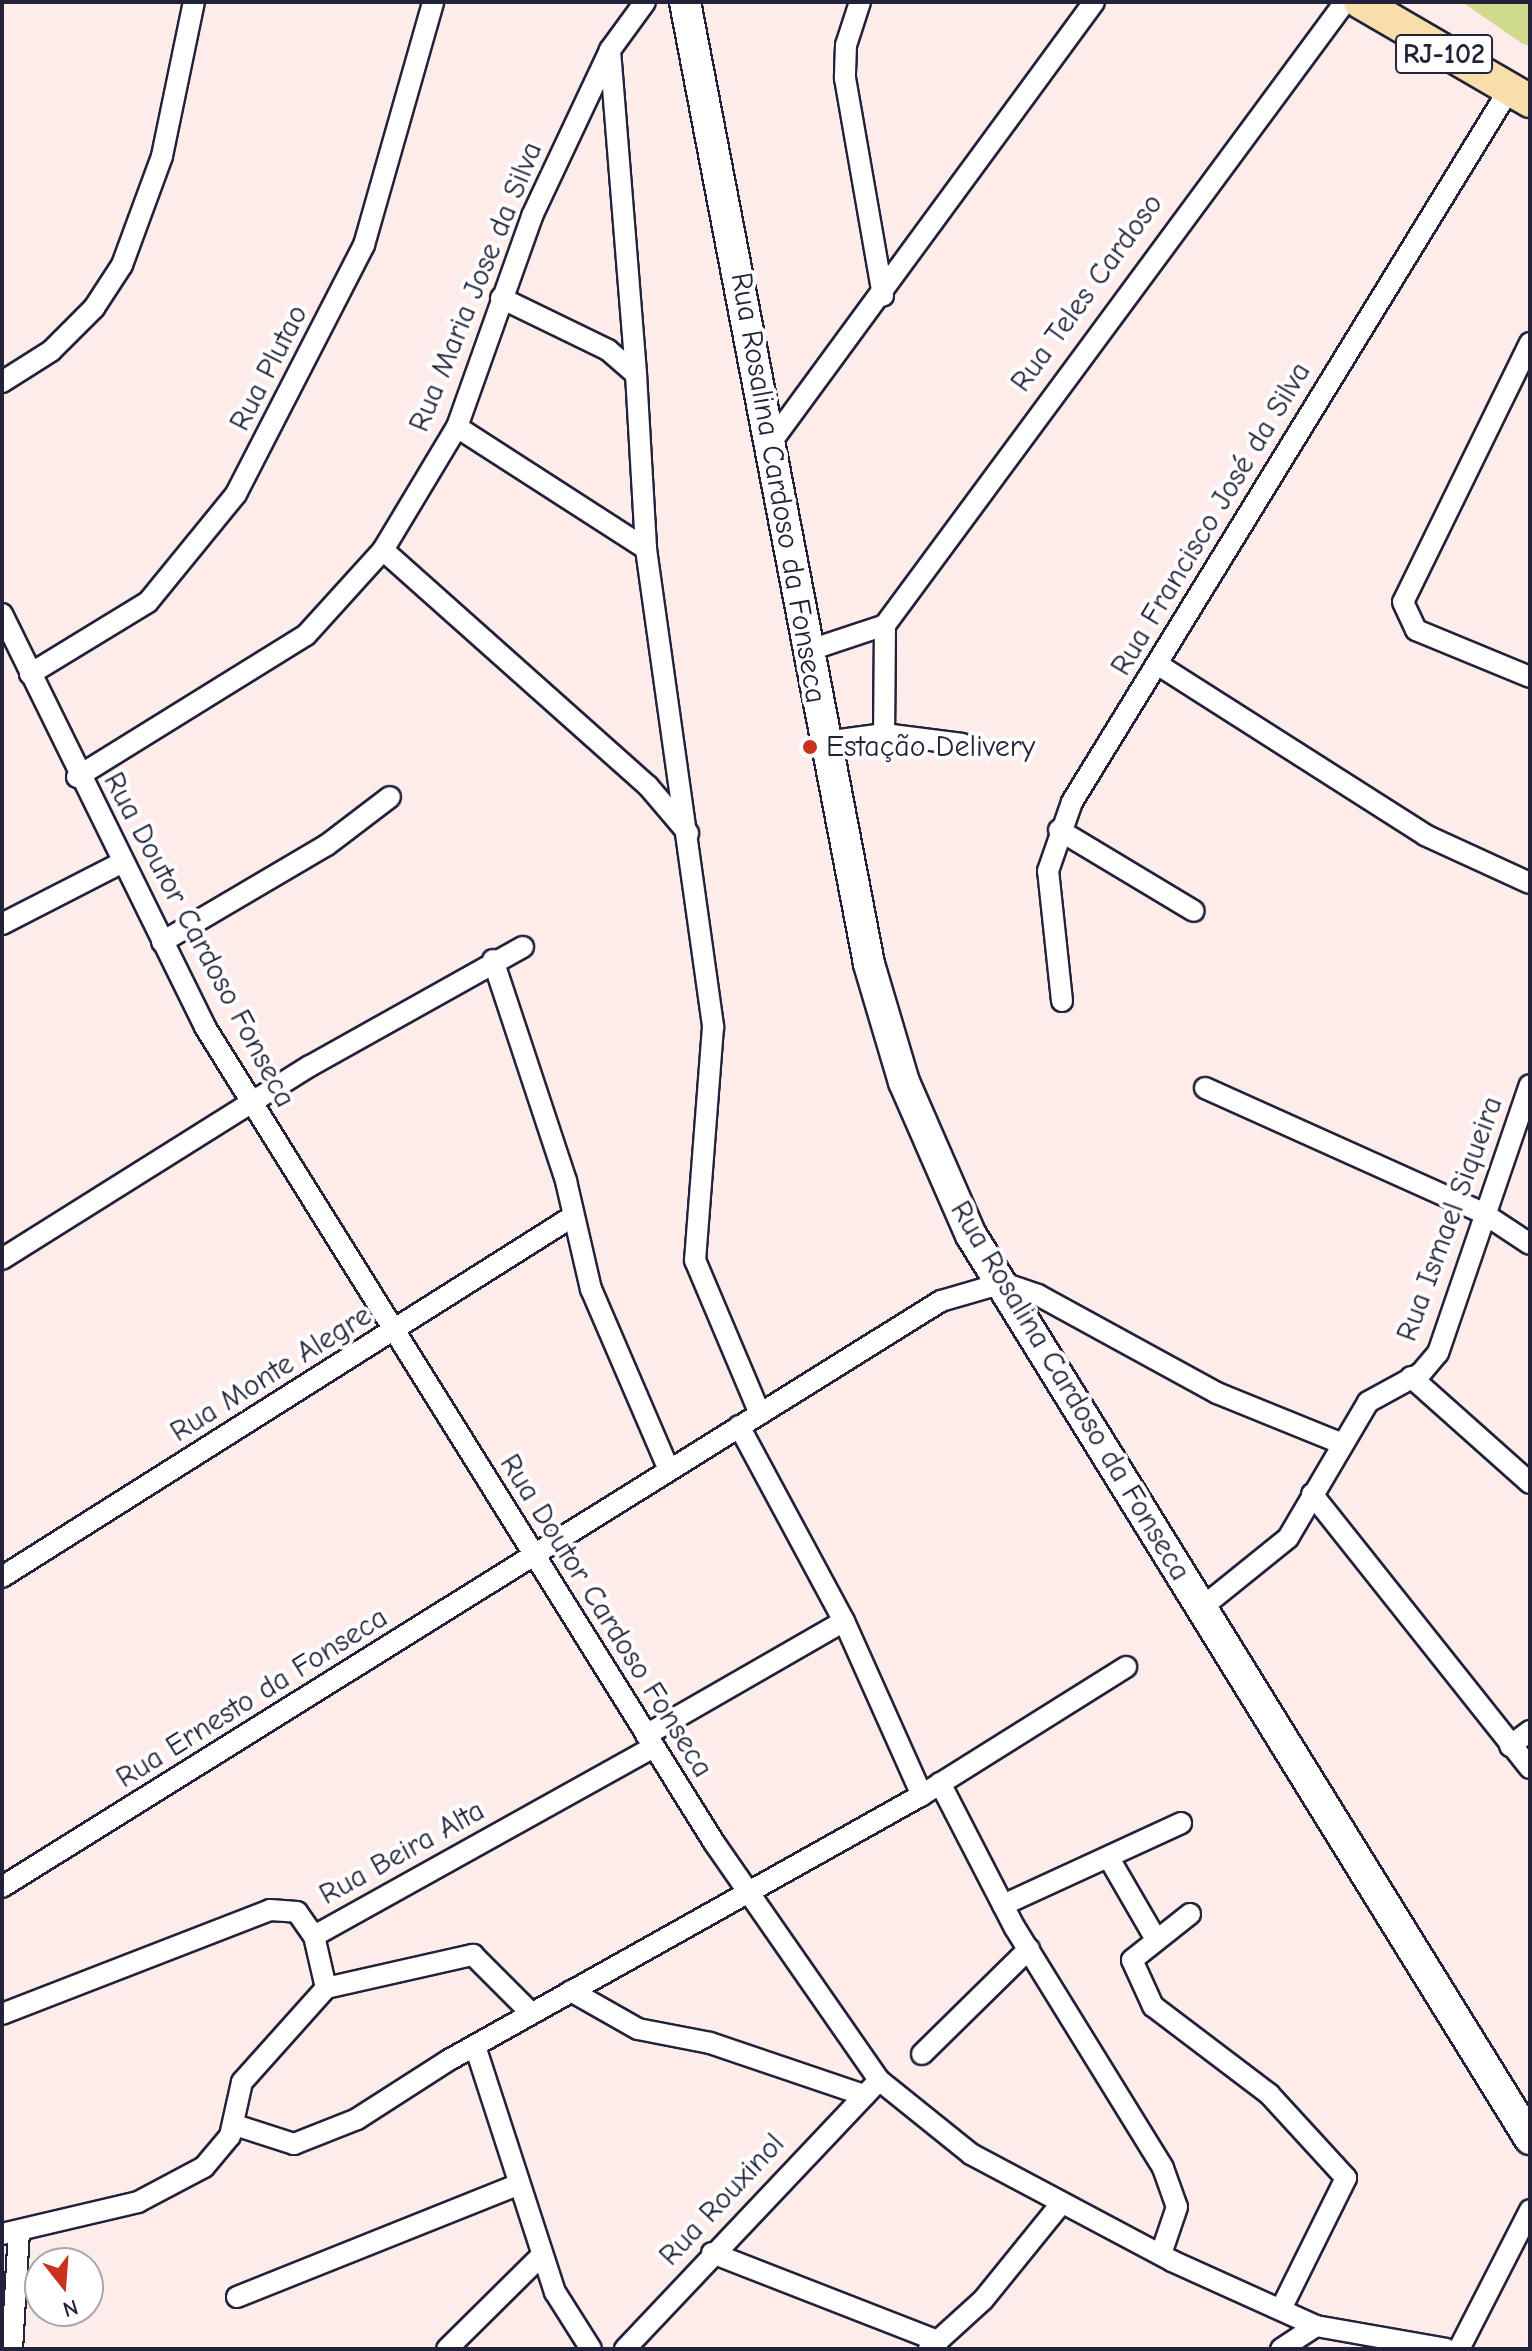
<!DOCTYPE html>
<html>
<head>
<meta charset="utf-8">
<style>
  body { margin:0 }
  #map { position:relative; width:1532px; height:2351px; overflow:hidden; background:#feecea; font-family:"Comic Neue",sans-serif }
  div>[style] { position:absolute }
  .green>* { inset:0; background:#cfda8d }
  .roads { filter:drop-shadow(2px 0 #22223b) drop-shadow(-2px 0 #22223b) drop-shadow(0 2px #22223b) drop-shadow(0 -2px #22223b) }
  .street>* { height:20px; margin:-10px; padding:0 10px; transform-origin:10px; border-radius:10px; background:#fff }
  .secondary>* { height:30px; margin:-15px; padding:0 15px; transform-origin:15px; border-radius:15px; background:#fff }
  .primary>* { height:32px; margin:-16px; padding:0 16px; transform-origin:16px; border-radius:16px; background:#f8deab }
  .dots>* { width:22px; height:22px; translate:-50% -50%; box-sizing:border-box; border:4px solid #fff; border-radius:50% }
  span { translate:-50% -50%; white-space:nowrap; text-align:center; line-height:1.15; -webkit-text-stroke:8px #fff; paint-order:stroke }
  .shield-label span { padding:2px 6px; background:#fff; border:2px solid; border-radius:6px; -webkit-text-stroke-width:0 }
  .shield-label { font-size:28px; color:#22223b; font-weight:700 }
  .street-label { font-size:30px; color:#22223b }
  .poi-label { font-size:30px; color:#22223b }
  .left { translate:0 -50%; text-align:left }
  .frame { position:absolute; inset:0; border:4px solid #22223b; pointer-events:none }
  .north { position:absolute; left:24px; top:2247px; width:80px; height:80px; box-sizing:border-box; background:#fff; border:2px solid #a7a7b1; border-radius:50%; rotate:163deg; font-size:22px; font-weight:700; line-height:32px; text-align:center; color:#22223b }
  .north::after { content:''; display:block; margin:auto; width:28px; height:36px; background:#c8321e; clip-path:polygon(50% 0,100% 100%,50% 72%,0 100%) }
</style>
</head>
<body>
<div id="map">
  <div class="green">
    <i style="clip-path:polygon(1462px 2px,1530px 2px,1530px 46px,1523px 44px)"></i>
  </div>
  <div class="roads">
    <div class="street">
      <i style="left:860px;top:2px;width:45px;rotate:108deg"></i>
      <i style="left:846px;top:45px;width:33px;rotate:92deg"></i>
      <i style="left:845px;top:78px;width:221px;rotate:80.1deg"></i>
      <i style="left:610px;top:50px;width:325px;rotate:85.4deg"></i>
      <i style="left:501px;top:298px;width:119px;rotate:25.9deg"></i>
      <i style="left:608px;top:350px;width:37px;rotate:41deg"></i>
      <i style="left:636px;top:374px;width:175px;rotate:86.7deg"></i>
      <i style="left:646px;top:549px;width:483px;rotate:82deg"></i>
      <i style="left:713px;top:1027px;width:234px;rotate:94.4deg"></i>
      <i style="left:695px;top:1260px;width:167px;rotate:67.1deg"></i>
      <i style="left:1530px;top:343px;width:288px;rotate:116.1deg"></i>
      <i style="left:1403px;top:602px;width:31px;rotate:65deg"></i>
      <i style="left:1416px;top:630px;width:123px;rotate:22.4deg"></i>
      <i style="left:2px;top:382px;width:58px;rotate:-32.3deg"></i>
      <i style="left:51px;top:351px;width:61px;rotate:-45deg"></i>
      <i style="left:94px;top:308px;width:51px;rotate:-56.9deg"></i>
      <i style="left:122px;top:265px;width:116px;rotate:-69.8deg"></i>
      <i style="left:162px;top:156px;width:157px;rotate:-78.3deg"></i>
      <i style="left:457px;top:427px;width:225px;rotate:32.8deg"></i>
      <i style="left:772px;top:441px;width:544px;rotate:-53.74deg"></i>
      <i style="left:383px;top:550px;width:355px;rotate:41.7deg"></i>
      <i style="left:648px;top:786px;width:62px;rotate:49.6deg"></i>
      <i style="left:2px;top:614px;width:460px;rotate:63.8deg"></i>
      <i style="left:205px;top:1027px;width:963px;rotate:58.03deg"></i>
      <i style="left:715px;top:1844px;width:287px;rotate:55.2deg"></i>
      <i style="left:879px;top:2080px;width:118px;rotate:38.8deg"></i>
      <i style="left:971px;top:2154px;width:228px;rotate:28deg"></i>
      <i style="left:1172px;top:2261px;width:158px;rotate:24.3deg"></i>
      <i style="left:1316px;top:2326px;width:132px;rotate:10deg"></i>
      <i style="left:885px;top:625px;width:774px;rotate:-53.56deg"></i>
      <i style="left:807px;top:651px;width:82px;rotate:-18.4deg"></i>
      <i style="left:885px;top:625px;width:109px;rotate:90.5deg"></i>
      <i style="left:1157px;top:664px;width:318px;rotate:32.5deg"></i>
      <i style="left:1425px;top:835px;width:115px;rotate:24.6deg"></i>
      <i style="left:30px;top:674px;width:138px;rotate:-31.4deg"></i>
      <i style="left:148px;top:602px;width:139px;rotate:-50.8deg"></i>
      <i style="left:236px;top:494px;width:280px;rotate:-62.8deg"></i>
      <i style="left:364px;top:245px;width:253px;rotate:-74.1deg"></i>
      <i style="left:825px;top:742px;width:60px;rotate:-7.7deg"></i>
      <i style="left:884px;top:734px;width:79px;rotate:7.3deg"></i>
      <i style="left:77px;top:777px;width:269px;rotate:-31.8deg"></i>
      <i style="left:306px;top:635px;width:115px;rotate:-47.8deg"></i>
      <i style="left:383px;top:550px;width:144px;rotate:-59deg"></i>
      <i style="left:457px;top:427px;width:224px;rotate:-70.4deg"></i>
      <i style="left:532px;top:216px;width:183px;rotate:-64.8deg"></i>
      <i style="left:610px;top:50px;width:59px;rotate:-53.9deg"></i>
      <i style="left:1059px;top:830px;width:157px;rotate:31deg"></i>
      <i style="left:2px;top:924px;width:134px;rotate:-27.1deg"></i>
      <i style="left:162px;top:942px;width:191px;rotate:-30.5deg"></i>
      <i style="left:327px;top:845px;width:79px;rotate:-37.3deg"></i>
      <i style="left:493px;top:960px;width:233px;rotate:71.7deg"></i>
      <i style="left:566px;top:1181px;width:111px;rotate:77deg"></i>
      <i style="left:591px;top:1289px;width:197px;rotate:66.7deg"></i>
      <i style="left:1062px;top:1001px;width:131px;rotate:-96.1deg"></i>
      <i style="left:1048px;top:871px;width:73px;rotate:-70.8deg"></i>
      <i style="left:1072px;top:802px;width:832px;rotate:-58.47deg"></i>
      <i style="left:1205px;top:1088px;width:305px;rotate:24.2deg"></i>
      <i style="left:1483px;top:1213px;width:56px;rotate:33.4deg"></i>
      <i style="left:2px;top:1259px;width:363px;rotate:-32.1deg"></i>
      <i style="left:310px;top:1066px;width:244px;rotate:-29.2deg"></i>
      <i style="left:1411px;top:1377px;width:159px;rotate:41.7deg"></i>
      <i style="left:739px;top:1426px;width:221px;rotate:61.7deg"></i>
      <i style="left:844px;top:1621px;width:191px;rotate:65.9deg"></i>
      <i style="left:1312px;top:1494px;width:350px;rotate:51.5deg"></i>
      <i style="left:2px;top:1577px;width:672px;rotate:-32.29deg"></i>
      <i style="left:1200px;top:1609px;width:113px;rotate:-38.9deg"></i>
      <i style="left:1288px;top:1538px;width:158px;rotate:-59.5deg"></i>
      <i style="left:1368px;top:1402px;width:60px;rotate:-28.7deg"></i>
      <i style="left:1421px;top:1373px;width:26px;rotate:-50deg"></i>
      <i style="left:1438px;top:1353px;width:283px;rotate:-71.1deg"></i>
      <i style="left:646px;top:1735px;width:228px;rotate:-29.9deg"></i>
      <i style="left:1510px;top:1746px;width:25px;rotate:-37deg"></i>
      <i style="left:940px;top:1783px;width:163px;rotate:62.7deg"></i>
      <i style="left:1015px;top:1928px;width:282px;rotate:58.3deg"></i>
      <i style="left:1163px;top:2168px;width:41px;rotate:70.3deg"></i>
      <i style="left:1177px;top:2207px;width:50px;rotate:108.8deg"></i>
      <i style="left:1110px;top:1860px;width:88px;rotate:59.9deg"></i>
      <i style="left:2px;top:1887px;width:1107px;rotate:-31.97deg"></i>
      <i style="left:941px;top:1301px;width:65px;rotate:-16.2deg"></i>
      <i style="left:1003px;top:1283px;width:37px;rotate:19deg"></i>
      <i style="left:1038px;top:1295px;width:204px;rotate:28.7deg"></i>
      <i style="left:1217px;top:1393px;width:133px;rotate:22.1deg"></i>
      <i style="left:1003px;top:1905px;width:196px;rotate:-24.7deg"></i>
      <i style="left:1190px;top:1914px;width:74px;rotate:141.6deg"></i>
      <i style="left:1132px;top:1960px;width:51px;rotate:65.5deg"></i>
      <i style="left:1153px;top:2006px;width:146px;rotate:37.2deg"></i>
      <i style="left:1269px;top:2094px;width:114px;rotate:47.5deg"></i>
      <i style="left:1346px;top:2178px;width:146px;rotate:116.4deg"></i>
      <i style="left:326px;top:1988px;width:151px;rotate:-12.7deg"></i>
      <i style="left:473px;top:1955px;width:82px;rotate:45deg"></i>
      <i style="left:571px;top:1991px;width:77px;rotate:29.6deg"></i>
      <i style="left:638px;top:2029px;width:73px;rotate:11deg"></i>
      <i style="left:710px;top:2043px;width:163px;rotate:18.7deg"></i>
      <i style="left:2px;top:2014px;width:287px;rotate:-21.2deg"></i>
      <i style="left:270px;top:1910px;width:27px;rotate:4deg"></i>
      <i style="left:297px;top:1912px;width:29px;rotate:55deg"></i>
      <i style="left:314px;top:1936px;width:388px;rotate:-29.1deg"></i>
      <i style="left:475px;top:2046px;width:259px;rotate:72deg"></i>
      <i style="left:555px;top:2292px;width:67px;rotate:57.7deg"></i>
      <i style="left:922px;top:2054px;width:150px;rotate:-44.5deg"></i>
      <i style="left:235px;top:2125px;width:62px;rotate:17.9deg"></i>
      <i style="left:294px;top:2144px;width:68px;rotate:-21.6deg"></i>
      <i style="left:357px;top:2119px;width:109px;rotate:-32.7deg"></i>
      <i style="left:449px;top:2060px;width:542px;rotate:-29.26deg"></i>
      <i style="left:922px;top:1795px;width:241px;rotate:-32.1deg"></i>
      <i style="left:2px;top:2234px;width:140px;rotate:-13.2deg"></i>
      <i style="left:138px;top:2202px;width:75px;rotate:-27.9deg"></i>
      <i style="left:204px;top:2167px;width:40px;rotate:-50deg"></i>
      <i style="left:230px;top:2136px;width:55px;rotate:-77.5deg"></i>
      <i style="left:242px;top:2082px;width:126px;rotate:-48.2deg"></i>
      <i style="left:326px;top:1988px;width:53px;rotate:-103deg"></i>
      <i style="left:712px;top:2253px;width:243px;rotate:21.3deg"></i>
      <i style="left:237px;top:2297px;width:302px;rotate:-21.8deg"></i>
      <i style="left:12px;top:2349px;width:117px;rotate:-86.6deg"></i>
      <i style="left:447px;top:2349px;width:134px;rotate:-44.7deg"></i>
      <i style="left:625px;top:2349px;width:370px;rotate:-46.6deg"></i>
      <i style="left:929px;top:2349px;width:73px;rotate:-42.2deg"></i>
      <i style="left:983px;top:2300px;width:122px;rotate:-51deg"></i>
      <i style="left:1281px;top:2349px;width:42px;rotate:-33.3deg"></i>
      <i style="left:1459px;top:2349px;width:156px;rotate:-62.9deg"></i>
    </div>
    <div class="secondary">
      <i style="left:685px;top:2px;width:979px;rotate:79.17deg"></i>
      <i style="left:869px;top:964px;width:123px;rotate:73.5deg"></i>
      <i style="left:904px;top:1082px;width:167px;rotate:66.4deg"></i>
      <i style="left:971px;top:1235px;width:1063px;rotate:58.27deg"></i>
    </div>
    <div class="primary">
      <i style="left:1360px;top:2px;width:197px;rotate:30.2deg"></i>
    </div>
  </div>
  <div class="dots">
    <i style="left:810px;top:747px;background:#c8321e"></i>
  </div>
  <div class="shield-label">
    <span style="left:1444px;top:54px">RJ-102</span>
  </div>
  <div class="street-label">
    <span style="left:476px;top:287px;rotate:-68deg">Rua Maria Jose da Silva</span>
    <span style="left:1087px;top:293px;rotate:-54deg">Rua Teles Cardoso</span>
    <span style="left:269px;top:368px;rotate:-63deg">Rua Plutao</span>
    <span style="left:778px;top:488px;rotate:80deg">Rua Rosalina Cardoso da Fonseca</span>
    <span style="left:1211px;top:519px;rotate:-59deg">Rua Francisco José da Silva</span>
    <span style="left:199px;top:940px;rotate:62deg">Rua Doutor Cardoso Fonseca</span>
    <span style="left:1450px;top:1219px;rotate:-70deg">Rua Ismael Siqueira</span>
    <span style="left:271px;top:1374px;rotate:-32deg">Rua Monte Alegre</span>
    <span style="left:1070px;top:1391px;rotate:59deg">Rua Rosalina Cardoso da Fonseca</span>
    <span style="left:606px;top:1616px;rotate:58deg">Rua Doutor Cardoso Fonseca</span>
    <span style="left:252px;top:1698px;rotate:-32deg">Rua Ernesto da Fonseca</span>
    <span style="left:402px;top:1853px;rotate:-29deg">Rua Beira Alta</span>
    <span style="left:722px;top:2200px;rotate:-47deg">Rua Rouxinol</span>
  </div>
  <div class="poi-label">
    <span class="left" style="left:826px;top:747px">Estação Delivery</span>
  </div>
  <div class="frame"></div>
  <div class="north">N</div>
</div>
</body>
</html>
